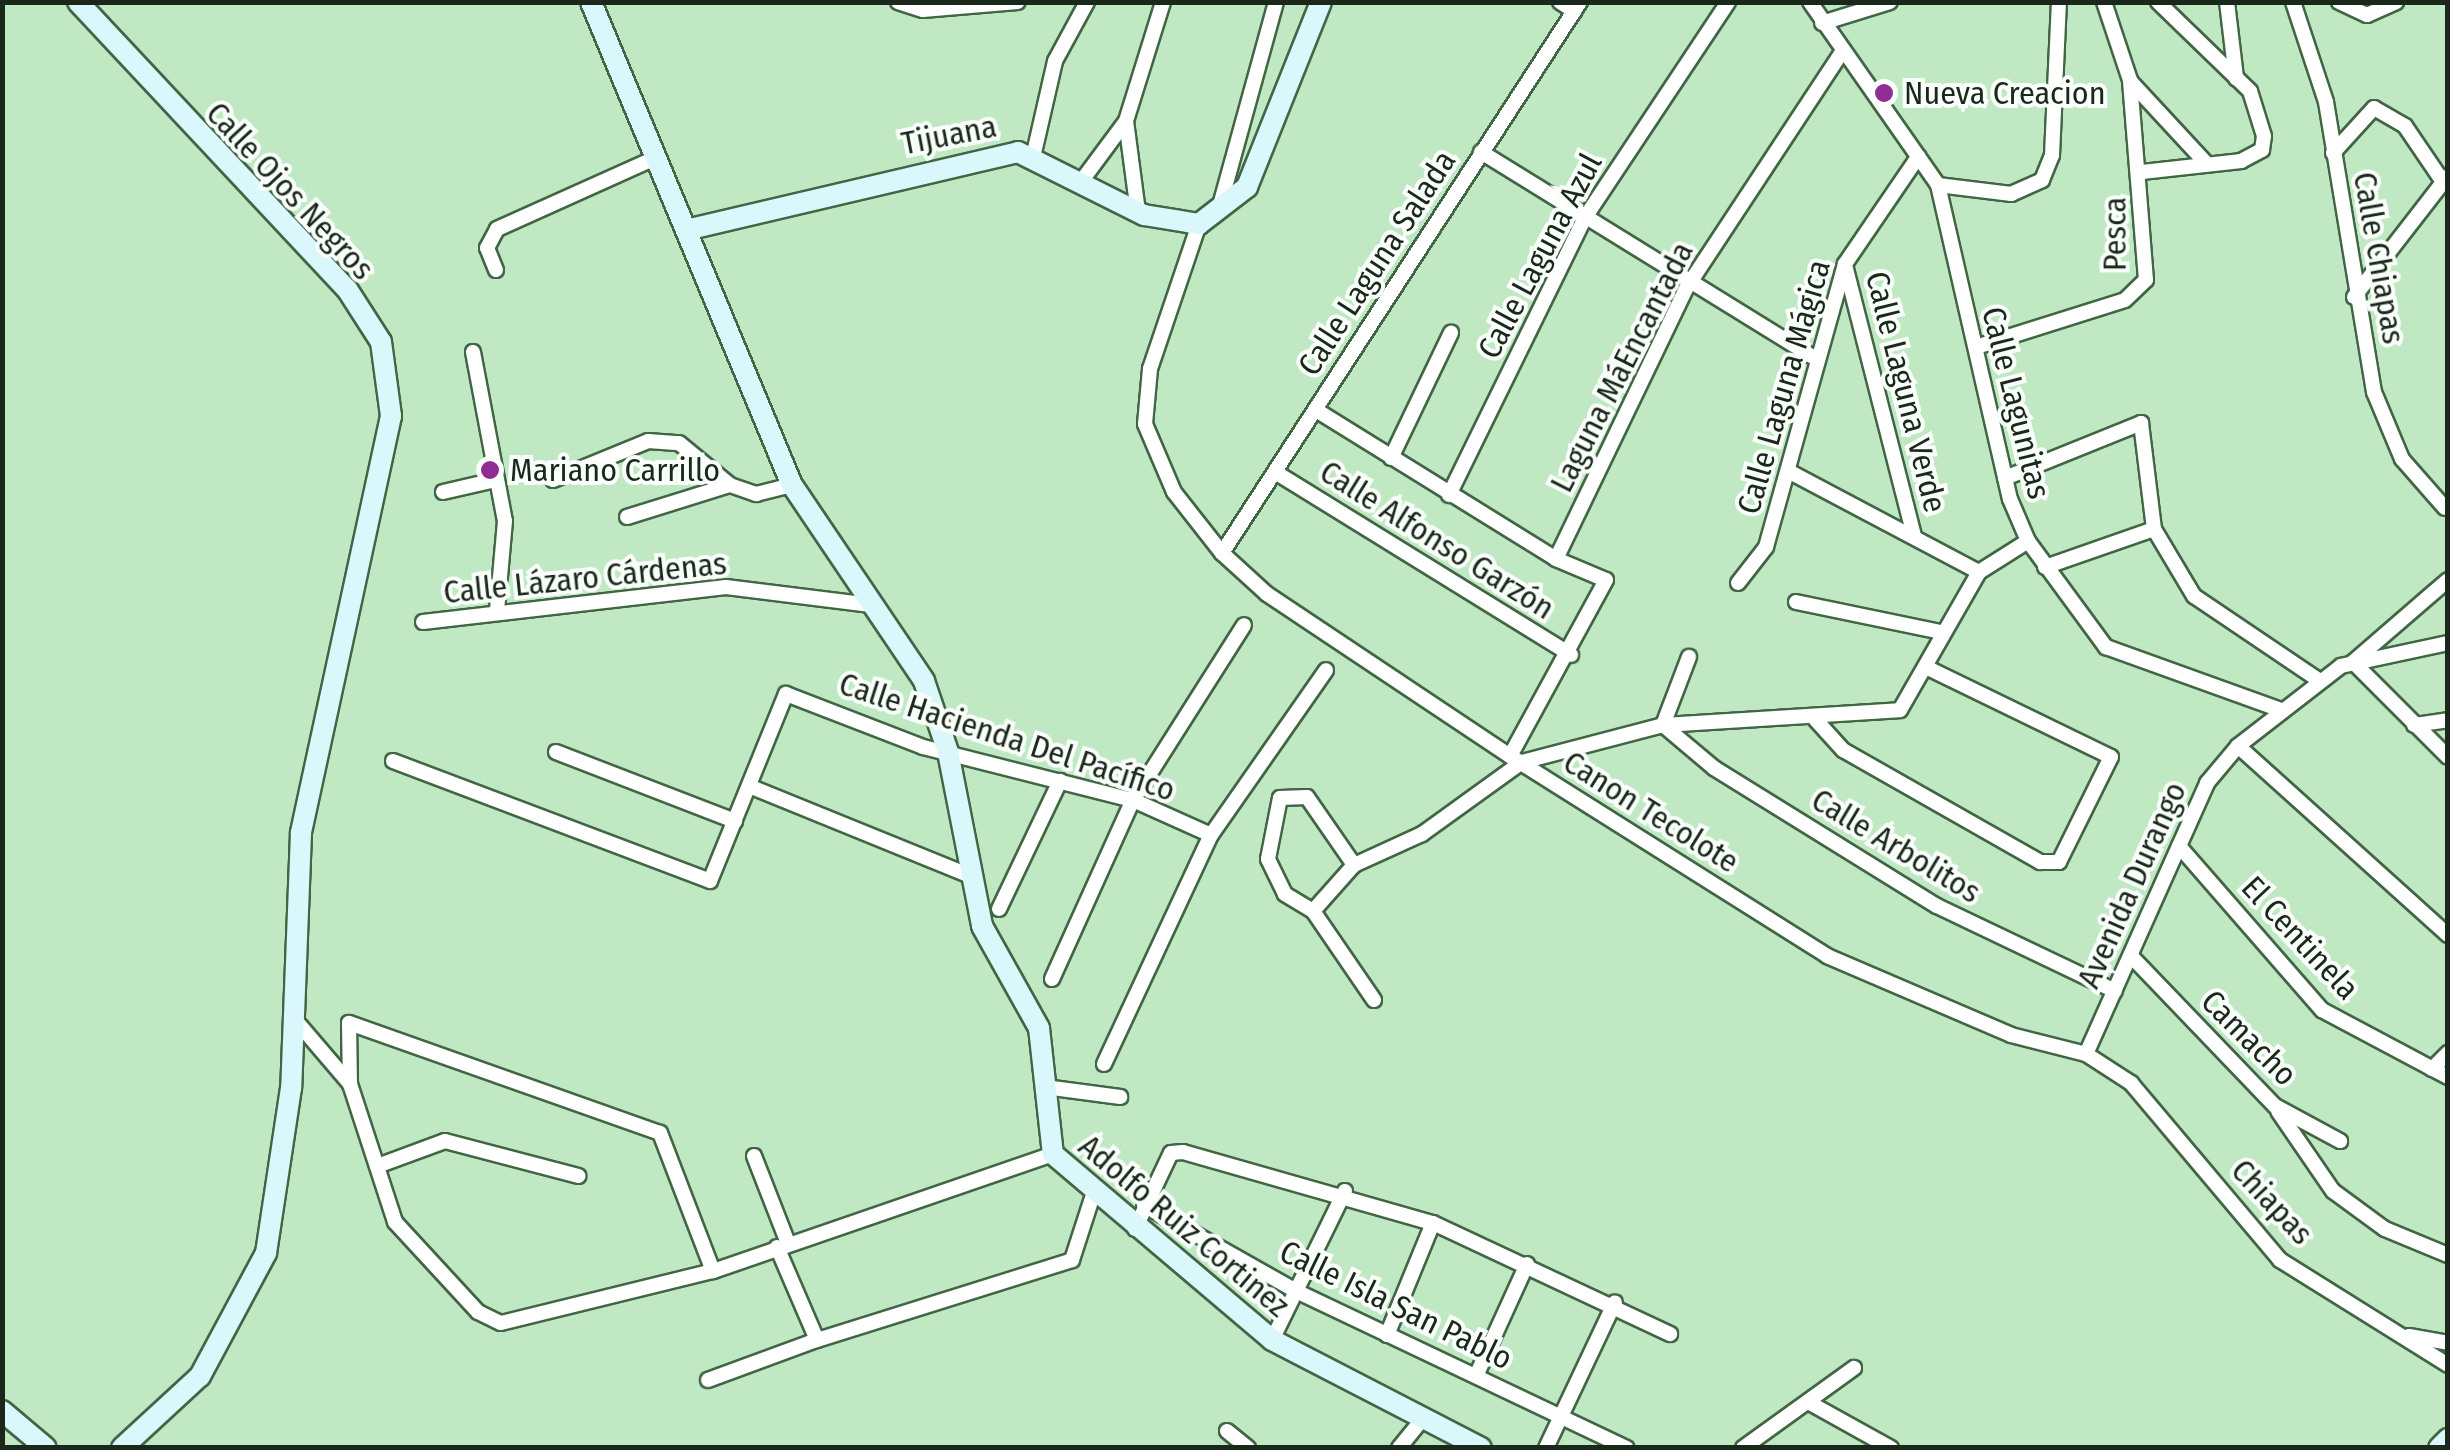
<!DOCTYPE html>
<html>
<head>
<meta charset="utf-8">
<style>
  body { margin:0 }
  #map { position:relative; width:2450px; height:1450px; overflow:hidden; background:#c0e8c3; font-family:"Fira Sans Condensed",sans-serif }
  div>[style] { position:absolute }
  .roads { filter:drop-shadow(2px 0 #416545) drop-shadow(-2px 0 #416545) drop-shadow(0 2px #416545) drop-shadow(0 -2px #416545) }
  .street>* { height:14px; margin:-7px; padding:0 7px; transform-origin:7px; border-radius:7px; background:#fff }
  .secondary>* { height:20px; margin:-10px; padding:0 10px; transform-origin:10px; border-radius:10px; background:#daf7fb }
  .dots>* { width:28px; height:28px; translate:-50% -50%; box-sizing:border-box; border:5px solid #fafefa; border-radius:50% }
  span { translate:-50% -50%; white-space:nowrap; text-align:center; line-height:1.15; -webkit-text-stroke:8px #fafefa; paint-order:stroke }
  .poi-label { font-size:32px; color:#19281b }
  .left { translate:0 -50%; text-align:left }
  .street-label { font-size:32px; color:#19281b }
  .frame { position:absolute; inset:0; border:5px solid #19281b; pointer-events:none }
</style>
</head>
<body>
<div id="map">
  <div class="roads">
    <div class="street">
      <i style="left:898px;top:2px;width:26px;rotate:18deg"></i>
      <i style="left:923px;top:10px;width:95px;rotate:-4.8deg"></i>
      <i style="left:1560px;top:2px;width:17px;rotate:33deg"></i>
      <i style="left:1810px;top:2px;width:223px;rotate:55deg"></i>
      <i style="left:1938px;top:185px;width:322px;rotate:77.1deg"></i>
      <i style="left:2010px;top:499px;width:46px;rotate:66.8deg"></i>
      <i style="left:2028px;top:541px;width:132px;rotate:53.7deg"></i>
      <i style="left:2106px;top:647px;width:183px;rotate:19.8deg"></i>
      <i style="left:2227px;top:2px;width:77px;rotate:83.2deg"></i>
      <i style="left:2293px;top:2px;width:105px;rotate:71.7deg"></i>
      <i style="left:2326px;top:102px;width:294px;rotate:80.6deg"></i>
      <i style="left:2374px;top:392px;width:73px;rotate:67.3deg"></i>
      <i style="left:2402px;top:459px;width:65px;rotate:48.7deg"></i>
      <i style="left:2339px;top:2px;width:31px;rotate:25deg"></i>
      <i style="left:2367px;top:15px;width:32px;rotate:-24deg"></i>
      <i style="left:1822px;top:23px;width:71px;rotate:-17.2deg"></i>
      <i style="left:2131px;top:82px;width:109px;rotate:47.2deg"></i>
      <i style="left:1126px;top:121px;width:92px;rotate:82.5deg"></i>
      <i style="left:1481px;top:152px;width:392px;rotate:31.7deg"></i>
      <i style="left:1034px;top:153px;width:94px;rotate:-77.1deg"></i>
      <i style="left:1055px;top:61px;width:67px;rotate:-61.5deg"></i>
      <i style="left:2333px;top:153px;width:61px;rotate:-47.7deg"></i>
      <i style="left:2374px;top:108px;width:36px;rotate:30deg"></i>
      <i style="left:2405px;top:126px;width:68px;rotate:55.8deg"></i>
      <i style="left:2142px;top:172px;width:100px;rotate:-6.3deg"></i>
      <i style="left:2241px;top:161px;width:24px;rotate:-28deg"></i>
      <i style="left:2262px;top:150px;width:14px;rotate:-82deg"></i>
      <i style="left:2264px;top:136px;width:47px;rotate:-107.3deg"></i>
      <i style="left:2250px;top:91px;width:128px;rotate:-135.9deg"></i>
      <i style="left:1083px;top:179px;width:72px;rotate:-53.4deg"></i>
      <i style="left:1126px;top:121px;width:125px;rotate:-72.7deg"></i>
      <i style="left:1938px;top:185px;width:74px;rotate:7deg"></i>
      <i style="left:2011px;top:194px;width:34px;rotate:-24deg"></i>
      <i style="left:2042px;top:180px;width:27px;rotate:-68deg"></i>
      <i style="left:2052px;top:155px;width:153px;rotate:-87.4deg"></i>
      <i style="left:1219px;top:209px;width:215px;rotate:-74.6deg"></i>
      <i style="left:1199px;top:224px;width:153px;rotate:108.7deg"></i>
      <i style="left:1150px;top:369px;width:55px;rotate:95.2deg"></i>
      <i style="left:1145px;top:424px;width:74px;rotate:66.9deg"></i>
      <i style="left:1174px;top:492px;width:78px;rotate:51.8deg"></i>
      <i style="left:1222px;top:553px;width:61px;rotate:42.3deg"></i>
      <i style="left:1267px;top:594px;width:292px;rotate:33.7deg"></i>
      <i style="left:1510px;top:756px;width:375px;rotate:32.2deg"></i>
      <i style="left:1827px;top:956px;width:200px;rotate:23.2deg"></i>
      <i style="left:2011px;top:1035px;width:77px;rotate:14.2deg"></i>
      <i style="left:2086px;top:1054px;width:54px;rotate:32.8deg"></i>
      <i style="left:2131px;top:1083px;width:231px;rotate:49.9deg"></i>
      <i style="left:2280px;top:1260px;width:198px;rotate:32deg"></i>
      <i style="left:1845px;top:265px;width:279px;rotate:75.7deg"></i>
      <i style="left:496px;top:270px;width:24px;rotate:-112deg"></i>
      <i style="left:487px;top:248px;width:21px;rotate:-62deg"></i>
      <i style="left:497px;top:229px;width:173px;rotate:-24.2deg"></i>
      <i style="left:2354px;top:297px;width:152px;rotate:-52.2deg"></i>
      <i style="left:1976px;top:347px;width:156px;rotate:-17.5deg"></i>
      <i style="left:2125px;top:300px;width:29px;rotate:-44deg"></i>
      <i style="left:2146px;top:280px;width:201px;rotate:-94.6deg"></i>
      <i style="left:2130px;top:80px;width:82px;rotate:-108.4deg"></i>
      <i style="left:473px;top:352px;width:172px;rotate:79.3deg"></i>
      <i style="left:505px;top:521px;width:89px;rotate:95.1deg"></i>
      <i style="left:1316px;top:410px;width:282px;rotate:31.8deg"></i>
      <i style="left:1556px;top:559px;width:54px;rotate:22.8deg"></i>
      <i style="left:1606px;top:580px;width:200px;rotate:118.6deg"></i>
      <i style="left:1391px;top:458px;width:139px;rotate:-64.4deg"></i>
      <i style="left:1275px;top:472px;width:348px;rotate:31.7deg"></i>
      <i style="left:1790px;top:472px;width:214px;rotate:27.9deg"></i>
      <i style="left:2005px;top:478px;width:147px;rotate:-22deg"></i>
      <i style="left:2141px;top:423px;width:107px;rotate:83deg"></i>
      <i style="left:2154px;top:529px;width:78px;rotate:59.2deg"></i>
      <i style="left:2194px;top:596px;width:152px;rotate:34deg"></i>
      <i style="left:553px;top:480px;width:103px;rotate:-22.3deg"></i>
      <i style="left:648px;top:441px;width:31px;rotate:4deg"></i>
      <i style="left:679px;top:443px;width:66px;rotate:39.5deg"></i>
      <i style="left:730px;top:485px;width:28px;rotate:19deg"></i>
      <i style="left:756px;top:494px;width:37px;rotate:-14deg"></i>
      <i style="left:443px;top:492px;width:53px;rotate:-13deg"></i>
      <i style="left:1449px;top:495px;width:307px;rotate:-63.9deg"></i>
      <i style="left:1584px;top:219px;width:260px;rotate:-56.4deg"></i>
      <i style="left:627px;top:517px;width:108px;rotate:-17.3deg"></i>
      <i style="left:1222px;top:553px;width:657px;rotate:-56.99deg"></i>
      <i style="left:1556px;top:559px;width:302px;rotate:-64.3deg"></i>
      <i style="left:1687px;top:287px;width:282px;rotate:-56.6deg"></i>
      <i style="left:2045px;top:567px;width:115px;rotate:-19.2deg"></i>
      <i style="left:2448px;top:580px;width:125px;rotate:139.2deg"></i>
      <i style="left:2353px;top:662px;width:134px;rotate:45deg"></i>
      <i style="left:1738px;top:583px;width:46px;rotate:-52.1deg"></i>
      <i style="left:1766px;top:547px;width:294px;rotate:-74.4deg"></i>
      <i style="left:1845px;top:264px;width:130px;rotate:-55.7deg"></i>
      <i style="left:1796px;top:602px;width:148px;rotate:11.7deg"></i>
      <i style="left:423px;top:622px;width:305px;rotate:-6.6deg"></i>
      <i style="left:726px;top:587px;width:146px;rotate:7.1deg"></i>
      <i style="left:1815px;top:719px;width:42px;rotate:47.9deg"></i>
      <i style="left:1843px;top:750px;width:227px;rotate:29.6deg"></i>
      <i style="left:2040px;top:862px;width:19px"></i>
      <i style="left:2059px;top:862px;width:117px;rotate:-63.7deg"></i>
      <i style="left:2111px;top:757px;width:206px;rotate:-154.1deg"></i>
      <i style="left:1663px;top:725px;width:67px;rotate:40.1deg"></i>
      <i style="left:1714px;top:768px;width:262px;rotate:31.8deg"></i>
      <i style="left:1937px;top:906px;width:197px;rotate:25.5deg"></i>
      <i style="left:1663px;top:725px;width:73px;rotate:-69.1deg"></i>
      <i style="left:2414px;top:725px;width:34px;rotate:-8deg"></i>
      <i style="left:2238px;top:746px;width:283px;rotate:42deg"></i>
      <i style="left:556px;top:752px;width:192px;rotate:21.1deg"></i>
      <i style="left:393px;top:761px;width:339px;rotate:20.7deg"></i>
      <i style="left:710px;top:881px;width:202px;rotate:-67.9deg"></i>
      <i style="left:786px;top:694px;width:147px;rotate:21.1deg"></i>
      <i style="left:923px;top:747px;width:217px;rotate:14.2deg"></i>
      <i style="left:1133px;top:800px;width:85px;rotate:24.2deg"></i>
      <i style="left:749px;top:786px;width:236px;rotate:22.1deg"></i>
      <i style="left:2179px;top:846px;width:218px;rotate:48.9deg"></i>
      <i style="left:2322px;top:1010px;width:143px;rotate:28deg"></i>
      <i style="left:999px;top:909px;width:142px;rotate:-64.5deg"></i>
      <i style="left:1313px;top:911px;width:33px;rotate:-149deg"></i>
      <i style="left:1285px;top:894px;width:39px;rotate:-116deg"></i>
      <i style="left:1268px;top:859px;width:62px;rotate:-78.9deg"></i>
      <i style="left:1280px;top:798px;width:27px;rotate:-2deg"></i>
      <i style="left:1307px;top:797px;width:83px;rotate:55.3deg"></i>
      <i style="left:2132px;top:957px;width:207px;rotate:46.2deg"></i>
      <i style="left:2275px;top:1106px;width:74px;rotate:28.3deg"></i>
      <i style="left:1052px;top:979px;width:196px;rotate:-65.7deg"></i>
      <i style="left:1133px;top:800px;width:207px;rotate:-57.6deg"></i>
      <i style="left:1374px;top:1000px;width:108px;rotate:-124.4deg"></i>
      <i style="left:1313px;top:911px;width:62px;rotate:-48.3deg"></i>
      <i style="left:1354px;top:865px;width:75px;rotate:-24.5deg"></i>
      <i style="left:1422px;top:834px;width:123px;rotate:-35.8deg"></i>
      <i style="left:1522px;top:762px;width:146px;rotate:-14.7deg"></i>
      <i style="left:1663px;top:725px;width:237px;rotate:-3.6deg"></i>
      <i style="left:1900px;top:710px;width:159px;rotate:-60.2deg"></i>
      <i style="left:1979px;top:572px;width:58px;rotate:-32.3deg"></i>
      <i style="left:292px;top:1016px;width:89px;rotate:49.5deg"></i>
      <i style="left:2086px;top:1054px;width:297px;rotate:-65.9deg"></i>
      <i style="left:2207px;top:783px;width:48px;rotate:-50deg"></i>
      <i style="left:2238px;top:746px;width:130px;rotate:-37.8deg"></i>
      <i style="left:2341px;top:666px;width:109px;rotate:-12.1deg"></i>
      <i style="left:1104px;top:1064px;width:253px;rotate:-65deg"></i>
      <i style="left:1211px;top:835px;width:201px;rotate:-55.1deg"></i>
      <i style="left:2432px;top:1069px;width:23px;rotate:-45deg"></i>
      <i style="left:1045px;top:1087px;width:76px;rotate:7.6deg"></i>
      <i style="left:2278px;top:1111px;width:97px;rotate:55.5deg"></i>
      <i style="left:2333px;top:1191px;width:64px;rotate:36.2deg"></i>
      <i style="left:2385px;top:1229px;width:68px;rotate:22.4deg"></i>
      <i style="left:754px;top:1156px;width:93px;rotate:68.7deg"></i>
      <i style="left:380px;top:1165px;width:69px;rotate:-20.3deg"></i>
      <i style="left:445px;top:1141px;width:138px;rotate:14.7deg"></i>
      <i style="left:1144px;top:1205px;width:175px;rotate:29.5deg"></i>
      <i style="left:1296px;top:1291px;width:366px;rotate:25.4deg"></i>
      <i style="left:1135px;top:1229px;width:84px;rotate:-64.7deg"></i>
      <i style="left:1171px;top:1153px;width:12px;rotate:-5deg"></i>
      <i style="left:1183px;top:1152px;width:260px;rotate:15.9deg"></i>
      <i style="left:1433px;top:1223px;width:262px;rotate:25.1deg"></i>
      <i style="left:777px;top:1247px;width:101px;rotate:66.7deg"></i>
      <i style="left:817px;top:1340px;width:267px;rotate:-17.4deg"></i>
      <i style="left:1072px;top:1260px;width:68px;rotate:-72.1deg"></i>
      <i style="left:713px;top:1271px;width:148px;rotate:-111deg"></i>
      <i style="left:660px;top:1133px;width:330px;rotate:-160.5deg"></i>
      <i style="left:349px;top:1023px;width:61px;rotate:89.1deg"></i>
      <i style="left:350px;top:1084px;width:145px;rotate:71.9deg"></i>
      <i style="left:395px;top:1222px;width:122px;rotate:47.3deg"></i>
      <i style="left:478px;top:1312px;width:25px;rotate:26deg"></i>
      <i style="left:501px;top:1323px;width:218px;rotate:-13.8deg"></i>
      <i style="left:713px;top:1271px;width:360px;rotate:-19deg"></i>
      <i style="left:1387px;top:1335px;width:121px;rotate:-67.7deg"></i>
      <i style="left:2409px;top:1336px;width:40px;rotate:10deg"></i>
      <i style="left:1272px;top:1340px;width:166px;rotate:-63.9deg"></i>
      <i style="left:1476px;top:1376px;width:123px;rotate:-65.5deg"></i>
      <i style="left:708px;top:1380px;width:116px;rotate:-20.2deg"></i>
      <i style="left:1808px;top:1402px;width:95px;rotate:29deg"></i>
      <i style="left:1227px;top:1431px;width:27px;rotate:39deg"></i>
      <i style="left:1399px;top:1448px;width:35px;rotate:-51deg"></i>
      <i style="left:1546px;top:1448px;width:161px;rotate:-64.7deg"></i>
      <i style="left:1743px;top:1448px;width:137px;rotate:-35.8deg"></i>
    </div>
    <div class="secondary">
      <i style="left:78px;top:2px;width:393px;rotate:46.9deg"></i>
      <i style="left:347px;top:289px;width:63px;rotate:57.3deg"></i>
      <i style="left:381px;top:342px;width:75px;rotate:82.3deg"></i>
      <i style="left:391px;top:416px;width:427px;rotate:102.2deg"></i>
      <i style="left:301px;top:833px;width:255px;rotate:92.2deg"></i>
      <i style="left:291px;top:1088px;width:167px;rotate:98.6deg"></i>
      <i style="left:266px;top:1253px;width:140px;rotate:118.2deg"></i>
      <i style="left:200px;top:1376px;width:106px;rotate:137.3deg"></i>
      <i style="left:591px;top:2px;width:523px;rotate:67.41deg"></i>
      <i style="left:792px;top:485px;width:236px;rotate:56deg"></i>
      <i style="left:924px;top:681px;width:75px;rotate:71.3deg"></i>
      <i style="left:948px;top:752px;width:177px;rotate:78.9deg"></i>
      <i style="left:982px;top:926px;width:117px;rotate:60.8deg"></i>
      <i style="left:1039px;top:1028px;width:127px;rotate:83.7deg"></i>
      <i style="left:1053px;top:1154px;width:287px;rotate:40.3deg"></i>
      <i style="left:1272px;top:1340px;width:235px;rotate:27.3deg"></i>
      <i style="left:686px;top:230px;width:341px;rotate:-13.2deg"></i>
      <i style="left:1018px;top:152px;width:141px;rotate:26.6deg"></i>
      <i style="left:1144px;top:215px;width:56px;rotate:9.3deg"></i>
      <i style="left:1199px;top:224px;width:61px;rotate:-37.6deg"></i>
      <i style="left:1247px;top:187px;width:199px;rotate:-68.2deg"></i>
      <i style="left:2px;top:1411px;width:57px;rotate:40.1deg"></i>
      <i style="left:2439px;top:1448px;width:13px;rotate:-45deg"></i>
    </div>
  </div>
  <div class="dots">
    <i style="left:1884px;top:93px;background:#912c92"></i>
    <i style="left:490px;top:470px;background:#912c92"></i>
  </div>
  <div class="poi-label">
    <span class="left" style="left:1904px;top:93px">Nueva Creacion</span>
    <span class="left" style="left:510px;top:470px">Mariano Carrillo</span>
  </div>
  <div class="street-label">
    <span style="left:949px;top:135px;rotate:-11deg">Tijuana</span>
    <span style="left:290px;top:191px;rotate:47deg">Calle Ojos Negros</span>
    <span style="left:2115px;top:234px;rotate:-90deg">Pesca</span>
    <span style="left:1540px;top:256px;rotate:-62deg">Calle Laguna Azul</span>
    <span style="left:2379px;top:258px;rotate:80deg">Calle Chiapas</span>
    <span style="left:1377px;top:263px;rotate:-57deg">Calle Laguna Salada</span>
    <span style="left:1622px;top:367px;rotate:-63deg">Laguna MáEncantada</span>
    <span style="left:1784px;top:387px;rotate:-74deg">Calle Laguna Mágica</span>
    <span style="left:1906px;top:392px;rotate:76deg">Calle Laguna Verde</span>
    <span style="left:2016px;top:403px;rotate:76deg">Calle Lagunitas</span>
    <span style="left:1437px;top:540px;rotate:32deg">Calle Alfonso Garzón</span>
    <span style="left:585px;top:578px;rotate:-6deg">Calle Lázaro Cárdenas</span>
    <span style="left:1007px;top:737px;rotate:18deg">Calle Hacienda Del Pacífico</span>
    <span style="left:1651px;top:812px;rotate:32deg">Canon Tecolote</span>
    <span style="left:1896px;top:846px;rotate:31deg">Calle Arbolitos</span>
    <span style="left:2132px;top:885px;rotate:-66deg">Avenida Durango</span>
    <span style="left:2300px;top:938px;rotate:47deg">El Centinela</span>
    <span style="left:2249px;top:1038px;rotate:45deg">Camacho</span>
    <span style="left:2272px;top:1202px;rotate:47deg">Chiapas</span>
    <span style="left:1184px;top:1226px;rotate:40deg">Adolfo Ruiz Cortinez</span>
    <span style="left:1396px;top:1305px;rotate:26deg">Calle Isla San Pablo</span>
  </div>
  <div class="frame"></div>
</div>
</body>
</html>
